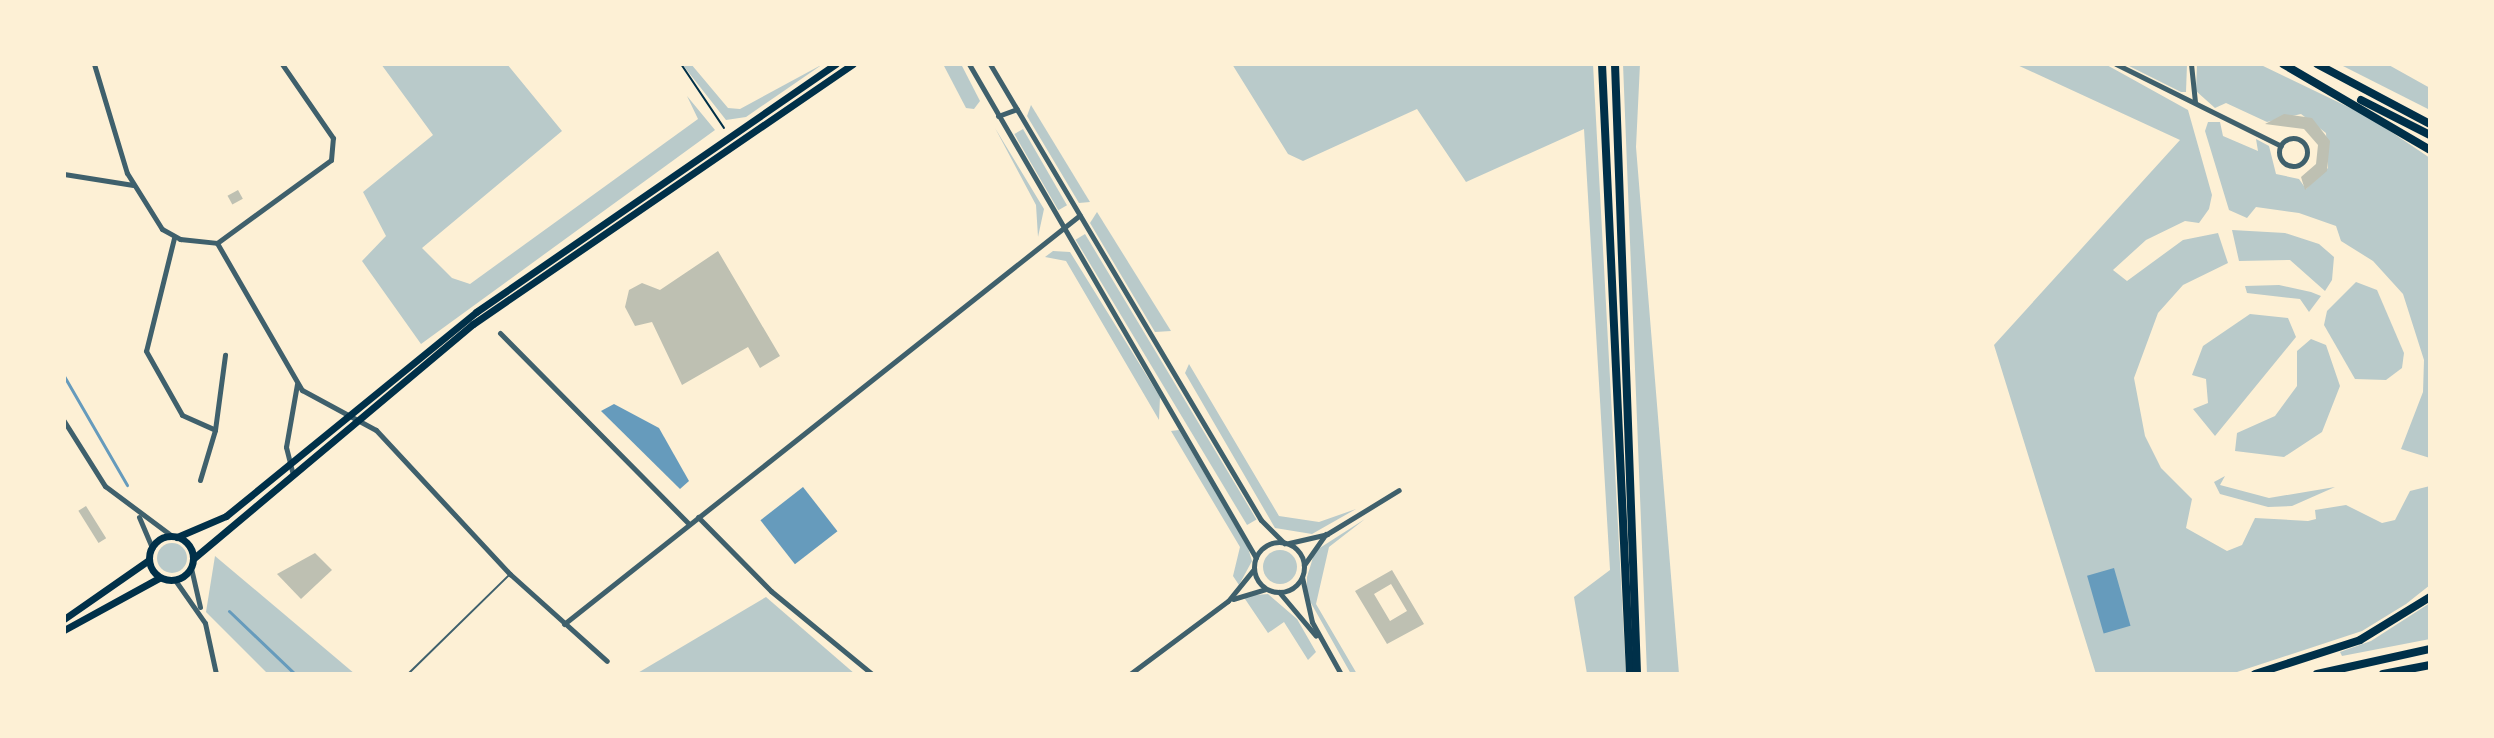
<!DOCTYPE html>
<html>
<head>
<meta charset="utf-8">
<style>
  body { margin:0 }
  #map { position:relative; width:2494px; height:738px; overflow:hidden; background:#fdf0d5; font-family:Rubik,sans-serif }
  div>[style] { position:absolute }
  .green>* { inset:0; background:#b9caca; transform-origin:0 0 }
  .round { border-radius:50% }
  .water>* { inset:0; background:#669bbc; transform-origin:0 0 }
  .stream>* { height:3px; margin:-1.5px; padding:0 1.5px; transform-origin:1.5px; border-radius:1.5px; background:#669bbc }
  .building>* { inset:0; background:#bec0b2; transform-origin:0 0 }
  .path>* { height:2px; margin:-1px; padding:0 1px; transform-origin:1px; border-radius:1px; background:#003049 }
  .service>* { height:2px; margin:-1px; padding:0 1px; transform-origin:1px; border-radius:1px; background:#3f606c }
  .minor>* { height:5px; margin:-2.5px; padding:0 2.5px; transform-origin:2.5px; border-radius:2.5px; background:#3f606c }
  .minor>.ring { margin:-2.5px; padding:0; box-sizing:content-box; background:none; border:5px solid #3f606c; border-radius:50% }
  .primary>* { height:7px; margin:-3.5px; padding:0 3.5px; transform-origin:3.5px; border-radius:3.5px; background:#003049 }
  .primary>.ring { margin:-3.5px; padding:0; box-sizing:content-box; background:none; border:7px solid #003049; border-radius:50% }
  .trunk>* { height:8px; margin:-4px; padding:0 4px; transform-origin:4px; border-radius:4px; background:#003049 }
  .motorway>* { height:8px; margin:-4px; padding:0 4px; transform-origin:4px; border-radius:4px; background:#003049 }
  span { translate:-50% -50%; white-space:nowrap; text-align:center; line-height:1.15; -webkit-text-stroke:7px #fdf0d5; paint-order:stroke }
  .frame { position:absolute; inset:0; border:66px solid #fdf0d5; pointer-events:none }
</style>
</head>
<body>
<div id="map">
  <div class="green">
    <i style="clip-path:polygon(381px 64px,507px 64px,562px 131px,422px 248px,452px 278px,470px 284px,698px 119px,687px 96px,715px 130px,421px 344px,362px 261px,386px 236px,363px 192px,433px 135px)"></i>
    <i style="clip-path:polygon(682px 64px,691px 64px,728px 108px,740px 109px,823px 64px,746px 117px,726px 120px)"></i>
    <i style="clip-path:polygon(943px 64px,961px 64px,980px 101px,974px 109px,966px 108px)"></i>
    <i style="clip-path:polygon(1232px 64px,1593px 64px,1626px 674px,1587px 674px,1574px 597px,1610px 570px,1584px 129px,1466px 182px,1417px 109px,1303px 161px,1288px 154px)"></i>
    <i style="clip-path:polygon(1623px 64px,1640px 64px,1636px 147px,1679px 674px,1647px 674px)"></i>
    <i style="clip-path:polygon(2015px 64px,2105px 64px,2188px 110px,2212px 195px,2209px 209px,2199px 223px,2185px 221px,2146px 240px,2113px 270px,2127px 281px,2183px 240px,2218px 233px,2228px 263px,2183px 285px,2158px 313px,2134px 378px,2145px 436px,2161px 468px,2192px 499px,2186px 528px,2227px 551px,2242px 545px,2255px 518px,2308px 521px,2316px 519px,2315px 510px,2346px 505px,2382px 523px,2395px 520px,2410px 491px,2430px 486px,2430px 585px,2406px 604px,2362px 631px,2231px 674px,2096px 674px,1994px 345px,2180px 140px)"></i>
    <i style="clip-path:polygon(2125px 64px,2187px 64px,2186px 92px,2181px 92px)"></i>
    <i style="clip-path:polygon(2197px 64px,2259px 64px,2369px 117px,2430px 158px,2430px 458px,2401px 449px,2423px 392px,2424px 360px,2403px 294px,2373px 261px,2341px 241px,2336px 226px,2299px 213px,2256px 207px,2247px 218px,2229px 210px,2205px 131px,2208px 122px,2220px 122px,2223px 136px,2258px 151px,2256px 139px,2269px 146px,2276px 174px,2299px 179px,2306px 189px,2328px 168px,2326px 133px,2301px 114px,2267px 122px,2226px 103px,2215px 108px,2196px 91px)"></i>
    <i style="clip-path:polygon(2339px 64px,2387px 64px,2430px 88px,2430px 110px)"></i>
    <i style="clip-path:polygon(1031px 105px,1090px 202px,1079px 203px,1027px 116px)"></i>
    <i style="clip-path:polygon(995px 128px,1044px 209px,1038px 237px,1036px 205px)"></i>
    <i style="left:1023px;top:129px;width:88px;height:10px;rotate:60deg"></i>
    <i style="clip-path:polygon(1097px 212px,1171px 331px,1155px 332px,1090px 223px)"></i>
    <i style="clip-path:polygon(2232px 230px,2285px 233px,2319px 244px,2334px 257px,2332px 280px,2325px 291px,2290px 260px,2239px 261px)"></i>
    <i style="left:1085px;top:234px;width:333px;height:11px;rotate:59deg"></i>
    <i style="clip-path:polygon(1053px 251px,1070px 252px,1160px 397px,1159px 420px,1066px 261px,1045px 257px)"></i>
    <i style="clip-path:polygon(2356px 282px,2377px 290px,2404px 353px,2402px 368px,2386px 380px,2355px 379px,2324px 325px,2327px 311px)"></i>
    <i style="clip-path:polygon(2279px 285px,2311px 292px,2321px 296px,2309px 312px,2300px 299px,2247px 293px,2245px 286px)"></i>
    <i style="clip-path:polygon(2250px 314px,2288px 318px,2296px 337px,2215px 436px,2193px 409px,2208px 403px,2206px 379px,2192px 375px,2203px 346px)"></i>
    <i style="clip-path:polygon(2311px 339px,2326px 345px,2340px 386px,2322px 432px,2284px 457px,2235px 451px,2237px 433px,2275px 416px,2297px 386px,2297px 351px)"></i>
    <i style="clip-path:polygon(1189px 364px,1279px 516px,1319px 522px,1356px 509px,1312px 534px,1275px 528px,1185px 373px)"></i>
    <i style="clip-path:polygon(1179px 430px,1248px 548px,1252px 561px,1239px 585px,1233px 576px,1240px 547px,1171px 431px)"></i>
    <i style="clip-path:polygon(2225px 476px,2220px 485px,2269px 498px,2335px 487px,2292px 506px,2268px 507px,2220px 494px,2214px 482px)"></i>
    <i style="clip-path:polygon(1365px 519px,1329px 547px,1316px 604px,1357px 674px,1351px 674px,1307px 596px,1307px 577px,1315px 551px)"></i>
    <i class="round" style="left:157px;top:543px;width:30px;height:30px"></i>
    <i class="round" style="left:1263px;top:550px;width:34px;height:34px"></i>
    <i style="clip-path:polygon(215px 556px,355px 674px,268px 674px,206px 612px)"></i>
    <i style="clip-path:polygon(1268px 594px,1297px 619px,1316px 652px,1308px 660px,1284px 622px,1268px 633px,1243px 596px)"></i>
    <i style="clip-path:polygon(766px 597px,855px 674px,636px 674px)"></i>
    <i style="clip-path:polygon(2430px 603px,2430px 639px,2342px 656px,2340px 652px,2371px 641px)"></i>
  </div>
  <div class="water">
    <i style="clip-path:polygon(614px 404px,659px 428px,689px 481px,680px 489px,601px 411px)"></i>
    <i style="left:803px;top:487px;width:56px;height:54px;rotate:52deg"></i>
    <i style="left:2114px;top:568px;width:60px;height:28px;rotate:74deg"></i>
  </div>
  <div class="stream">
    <i style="left:64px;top:376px;width:126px;rotate:60deg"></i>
    <i style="left:229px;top:611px;width:91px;rotate:43.7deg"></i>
  </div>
  <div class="building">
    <i style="clip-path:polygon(2284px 114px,2312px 118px,2330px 141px,2327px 171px,2305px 190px,2301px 177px,2316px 164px,2318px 145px,2304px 129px,2265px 124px)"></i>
    <i style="left:238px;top:190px;width:10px;height:12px;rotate:61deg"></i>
    <i style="clip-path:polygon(718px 251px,780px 356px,760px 368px,748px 347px,682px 385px,652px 322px,635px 326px,625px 307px,629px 290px,642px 283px,660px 290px)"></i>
    <i style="left:86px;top:506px;width:38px;height:9px;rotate:58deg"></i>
    <i style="clip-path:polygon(315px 553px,332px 570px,301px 599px,277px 574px)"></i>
    <i style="clip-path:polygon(evenodd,1392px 570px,1424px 624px,1387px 644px,1355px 591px,1392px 570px,1391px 584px,1407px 611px,1390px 621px,1374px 594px,1391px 584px)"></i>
  </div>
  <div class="path">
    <i style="left:681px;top:64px;width:77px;rotate:56.1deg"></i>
  </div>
  <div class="service">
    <i style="left:408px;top:674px;width:141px;rotate:-44.4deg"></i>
  </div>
  <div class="minor">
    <i style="left:94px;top:64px;width:114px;rotate:73.2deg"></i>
    <i style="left:127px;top:173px;width:66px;rotate:58deg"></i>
    <i style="left:162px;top:229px;width:21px;rotate:29deg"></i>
    <i style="left:180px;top:239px;width:37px;rotate:6deg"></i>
    <i style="left:969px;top:64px;width:571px;rotate:59.84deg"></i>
    <i style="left:990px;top:64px;width:530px;rotate:59.28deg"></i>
    <i style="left:1261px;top:520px;width:33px;rotate:45deg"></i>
    <i style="left:2116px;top:64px;width:184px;rotate:26.4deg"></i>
    <i style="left:2191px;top:64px;width:38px;rotate:84deg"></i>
    <i style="left:998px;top:116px;width:20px;rotate:-20deg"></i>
    <i class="ring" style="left:2279px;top:138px;width:23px;height:23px"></i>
    <i style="left:64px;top:174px;width:70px;rotate:9.1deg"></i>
    <i style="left:174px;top:238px;width:116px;rotate:103.9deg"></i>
    <i style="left:146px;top:351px;width:73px;rotate:60.6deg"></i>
    <i style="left:182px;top:415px;width:36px;rotate:24deg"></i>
    <i style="left:215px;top:430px;width:76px;rotate:-82.4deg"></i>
    <i style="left:217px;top:243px;width:170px;rotate:60deg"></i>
    <i style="left:302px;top:390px;width:84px;rotate:28.4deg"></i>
    <i style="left:376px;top:430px;width:197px;rotate:47.1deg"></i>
    <i style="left:510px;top:574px;width:130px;rotate:41.9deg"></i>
    <i style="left:217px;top:243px;width:141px;rotate:-36.1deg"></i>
    <i style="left:331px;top:160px;width:22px;rotate:-85deg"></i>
    <i style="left:333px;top:138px;width:90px;rotate:-124.6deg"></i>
    <i style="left:500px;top:333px;width:267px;rotate:45.3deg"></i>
    <i style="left:64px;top:421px;width:77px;rotate:57.8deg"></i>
    <i style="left:105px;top:486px;width:84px;rotate:36.7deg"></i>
    <i style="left:293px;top:475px;width:29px;rotate:-104deg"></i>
    <i style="left:286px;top:447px;width:64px;rotate:-80.1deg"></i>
    <i style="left:200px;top:480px;width:52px;rotate:-73.3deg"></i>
    <i style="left:139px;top:517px;width:34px;rotate:67deg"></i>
    <i style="left:698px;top:517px;width:104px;rotate:45.4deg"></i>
    <i style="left:771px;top:591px;width:131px;rotate:39.4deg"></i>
    <i class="ring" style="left:1254px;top:542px;width:45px;height:45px"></i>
    <i style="left:1289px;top:543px;width:39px;rotate:-13deg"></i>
    <i style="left:1327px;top:534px;width:84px;rotate:-31.4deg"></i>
    <i style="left:1304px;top:565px;width:38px;rotate:-55deg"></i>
    <i style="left:191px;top:568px;width:40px;rotate:77deg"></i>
    <i style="left:1302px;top:577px;width:46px;rotate:77.5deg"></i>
    <i style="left:1312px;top:622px;width:60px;rotate:60.9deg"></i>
    <i style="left:175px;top:580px;width:52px;rotate:55.1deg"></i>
    <i style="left:205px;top:623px;width:52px;rotate:77.8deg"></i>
    <i style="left:1279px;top:592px;width:57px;rotate:49.9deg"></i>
    <i style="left:1233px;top:599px;width:34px;rotate:-17deg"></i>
    <i style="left:564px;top:624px;width:658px;rotate:-38.4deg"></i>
    <i style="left:1130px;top:674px;width:122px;rotate:-36.7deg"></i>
    <i style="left:1228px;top:601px;width:41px;rotate:-50.9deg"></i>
  </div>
  <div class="primary">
    <i class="ring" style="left:149px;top:536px;width:37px;height:37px"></i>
    <i style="left:177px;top:537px;width:53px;rotate:-23.2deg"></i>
    <i style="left:226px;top:516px;width:323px;rotate:-39.2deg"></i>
    <i style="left:476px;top:312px;width:437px;rotate:-34.6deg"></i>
    <i style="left:194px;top:558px;width:364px;rotate:-40deg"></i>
    <i style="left:473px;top:324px;width:460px;rotate:-34.4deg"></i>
    <i style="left:64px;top:619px;width:103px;rotate:-34.8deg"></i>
    <i style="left:64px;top:630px;width:108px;rotate:-28.7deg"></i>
  </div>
  <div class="trunk">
    <i style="left:1602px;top:64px;width:611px;rotate:87.37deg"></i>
    <i style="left:1615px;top:64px;width:610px;rotate:87.93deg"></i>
  </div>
  <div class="motorway">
    <i style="left:2283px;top:64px;width:170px;rotate:30.3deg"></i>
    <i style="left:2317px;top:64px;width:128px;rotate:28deg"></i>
    <i style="left:2361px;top:100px;width:77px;rotate:26.9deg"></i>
    <i style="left:2255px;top:674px;width:110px;rotate:-17.9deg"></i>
    <i style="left:2360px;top:640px;width:82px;rotate:-31.6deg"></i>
    <i style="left:2317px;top:674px;width:116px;rotate:-12.5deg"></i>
    <i style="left:2383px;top:674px;width:48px;rotate:-10.8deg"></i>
  </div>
  <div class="frame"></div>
</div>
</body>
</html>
